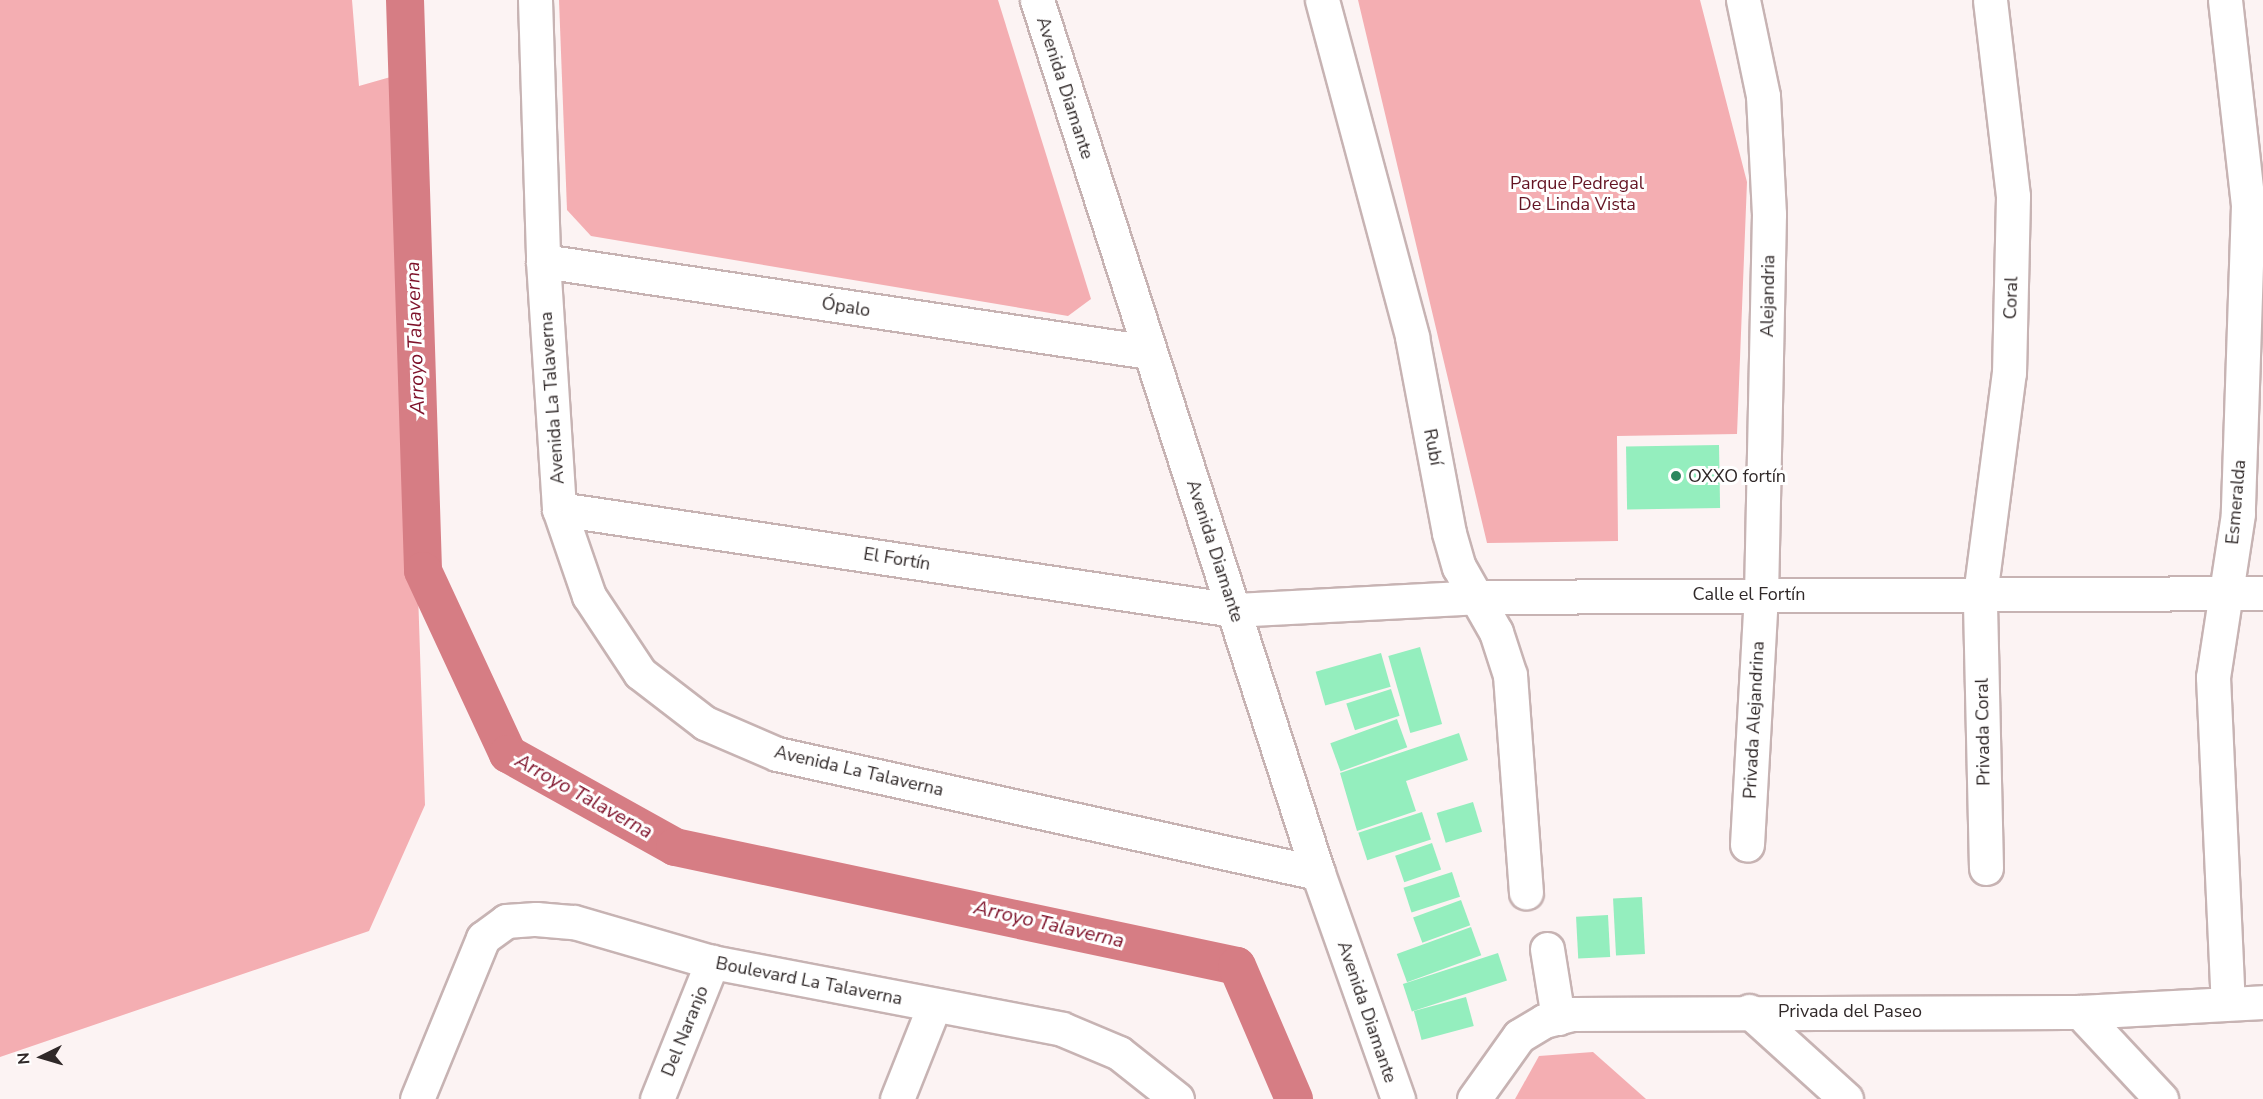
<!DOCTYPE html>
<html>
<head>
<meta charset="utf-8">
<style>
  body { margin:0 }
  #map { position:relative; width:2263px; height:1099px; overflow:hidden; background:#fcf3f3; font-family:"Nunito Sans",sans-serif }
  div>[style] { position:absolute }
  .green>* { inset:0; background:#f4aeb2 }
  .canal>* { height:38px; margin:-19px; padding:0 19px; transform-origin:19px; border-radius:19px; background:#d67d84 }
  .building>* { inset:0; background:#94eebe; transform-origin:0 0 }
  .roads { filter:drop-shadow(2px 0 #c7b3b3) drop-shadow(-2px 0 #c7b3b3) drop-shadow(0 2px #c7b3b3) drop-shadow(0 -2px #c7b3b3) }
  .minor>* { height:33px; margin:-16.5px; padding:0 16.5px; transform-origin:16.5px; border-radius:16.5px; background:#fff }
  .dots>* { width:16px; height:16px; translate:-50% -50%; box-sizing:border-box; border:3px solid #fff; border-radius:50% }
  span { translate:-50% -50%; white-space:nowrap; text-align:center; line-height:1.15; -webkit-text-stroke:6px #fff; paint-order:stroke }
  .street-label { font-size:18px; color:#302929 }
  .park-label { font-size:18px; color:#641423 }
  .poi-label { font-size:18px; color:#302929 }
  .left { translate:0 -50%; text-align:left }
  .water-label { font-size:20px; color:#7e122a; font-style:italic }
  .north { position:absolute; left:12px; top:1027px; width:60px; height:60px; -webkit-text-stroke:4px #fff; paint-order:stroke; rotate:265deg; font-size:16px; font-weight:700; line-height:24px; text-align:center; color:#302929 }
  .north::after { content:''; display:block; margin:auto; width:21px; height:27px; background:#302929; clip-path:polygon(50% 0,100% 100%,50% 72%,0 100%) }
</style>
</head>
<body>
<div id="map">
  <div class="green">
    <i style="clip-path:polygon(0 0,352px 0,359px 86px,401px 74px,425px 805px,369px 931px,0 1057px)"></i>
    <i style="clip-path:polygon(559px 0,998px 0,1091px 299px,1068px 316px,591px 236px,567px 210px)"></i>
    <i style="clip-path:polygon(1358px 0,1700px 0,1747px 182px,1737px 434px,1617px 436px,1618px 541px,1487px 543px)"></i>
    <i style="clip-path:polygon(1593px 1052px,1646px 1099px,1515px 1099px,1539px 1056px)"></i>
  </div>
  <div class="canal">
    <i style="left:405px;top:0;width:571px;rotate:88.19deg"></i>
    <i style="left:423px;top:571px;width:202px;rotate:65.1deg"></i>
    <i style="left:508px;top:754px;width:191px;rotate:29.1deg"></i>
    <i style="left:675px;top:847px;width:574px;rotate:11.96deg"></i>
    <i style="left:1237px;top:966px;width:145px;rotate:66.8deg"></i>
  </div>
  <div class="building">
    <i style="left:1719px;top:445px;width:63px;height:93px;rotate:89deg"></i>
    <i style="left:1420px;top:647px;width:80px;height:33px;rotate:74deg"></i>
    <i style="left:1381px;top:653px;width:35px;height:68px;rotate:74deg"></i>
    <i style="left:1391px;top:689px;width:28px;height:47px;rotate:72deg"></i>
    <i style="left:1397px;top:719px;width:30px;height:71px;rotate:70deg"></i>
    <i style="clip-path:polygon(1459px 733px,1468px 760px,1406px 781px,1416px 811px,1357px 831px,1340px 773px)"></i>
    <i style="left:1473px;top:802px;width:31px;height:38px;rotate:73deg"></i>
    <i style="left:1422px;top:812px;width:29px;height:67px;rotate:72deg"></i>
    <i style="left:1432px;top:843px;width:28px;height:39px;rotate:71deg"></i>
    <i style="left:1452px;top:872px;width:26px;height:51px;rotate:72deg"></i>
    <i style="left:1642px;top:897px;width:57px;height:29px;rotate:87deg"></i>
    <i style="left:1461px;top:900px;width:27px;height:51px;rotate:70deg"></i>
    <i style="left:1608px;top:915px;width:42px;height:32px;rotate:87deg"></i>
    <i style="left:1471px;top:927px;width:30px;height:79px;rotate:70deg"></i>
    <i style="left:1498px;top:953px;width:29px;height:100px;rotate:72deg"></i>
    <i style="left:1466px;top:997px;width:30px;height:54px;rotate:75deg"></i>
  </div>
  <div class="roads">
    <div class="minor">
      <i style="left:535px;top:0;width:261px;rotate:88.2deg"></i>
      <i style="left:543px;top:261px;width:249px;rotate:86.3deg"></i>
      <i style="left:559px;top:509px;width:92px;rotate:71deg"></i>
      <i style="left:589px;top:596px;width:92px;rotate:56.5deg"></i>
      <i style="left:640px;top:673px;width:82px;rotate:37.6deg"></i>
      <i style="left:705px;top:723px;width:78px;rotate:23.3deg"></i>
      <i style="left:777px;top:754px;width:554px;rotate:12.41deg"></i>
      <i style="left:1037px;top:0;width:917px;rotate:72.16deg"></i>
      <i style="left:1318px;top:873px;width:240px;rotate:70.5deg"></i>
      <i style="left:1322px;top:0;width:349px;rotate:75deg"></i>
      <i style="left:1412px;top:337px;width:199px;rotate:79.3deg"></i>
      <i style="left:1449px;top:533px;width:35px;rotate:74deg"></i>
      <i style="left:1459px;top:567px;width:75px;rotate:60.4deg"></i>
      <i style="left:1496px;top:632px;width:45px;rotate:72deg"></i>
      <i style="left:1510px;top:675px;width:218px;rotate:85.8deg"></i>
      <i style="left:1743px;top:0;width:98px;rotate:78.2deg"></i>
      <i style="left:1763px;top:96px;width:118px;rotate:87.1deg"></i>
      <i style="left:1769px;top:214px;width:380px;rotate:91.2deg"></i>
      <i style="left:1761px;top:594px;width:251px;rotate:93.2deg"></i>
      <i style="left:2225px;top:0;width:206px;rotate:83.6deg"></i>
      <i style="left:2248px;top:205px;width:309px;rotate:91.9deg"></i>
      <i style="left:2238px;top:514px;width:165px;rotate:98.7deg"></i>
      <i style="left:2213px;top:677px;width:326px;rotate:87.4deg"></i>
      <i style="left:543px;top:261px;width:613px;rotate:8.54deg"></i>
      <i style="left:559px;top:509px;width:683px;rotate:8.51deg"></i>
      <i style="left:1234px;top:610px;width:245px;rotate:-3deg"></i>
      <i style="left:1479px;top:597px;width:784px;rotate:-0.29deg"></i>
      <i style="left:1986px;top:868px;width:273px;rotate:-91.3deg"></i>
      <i style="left:1980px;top:595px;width:224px;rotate:-82.6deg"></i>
      <i style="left:2009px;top:373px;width:177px;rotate:-88.7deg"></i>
      <i style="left:2013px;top:196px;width:197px;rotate:-96.7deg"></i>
      <i style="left:1547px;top:949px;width:70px;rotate:80.9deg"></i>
      <i style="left:1749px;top:1011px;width:131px;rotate:42.2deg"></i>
      <i style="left:2080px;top:1012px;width:119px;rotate:47deg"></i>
      <i style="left:417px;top:1099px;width:174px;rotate:-67.7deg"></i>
      <i style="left:483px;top:938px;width:29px;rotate:-36deg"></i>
      <i style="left:506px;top:921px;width:30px;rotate:-4deg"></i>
      <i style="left:536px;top:919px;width:38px;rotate:5deg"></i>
      <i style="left:574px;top:922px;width:144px;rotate:16.2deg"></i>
      <i style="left:712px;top:962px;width:356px;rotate:10.8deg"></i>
      <i style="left:1062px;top:1029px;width:62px;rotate:22.8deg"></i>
      <i style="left:1119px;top:1053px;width:74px;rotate:38.4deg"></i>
      <i style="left:657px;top:1099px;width:148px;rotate:-68.1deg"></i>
      <i style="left:897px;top:1099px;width:100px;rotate:-68.3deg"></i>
      <i style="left:1474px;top:1099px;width:77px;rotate:-54.5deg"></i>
      <i style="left:1519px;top:1036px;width:29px;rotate:-31deg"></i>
      <i style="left:1544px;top:1021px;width:29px;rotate:-14deg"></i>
      <i style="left:1572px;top:1014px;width:508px;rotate:-0.23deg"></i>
      <i style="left:2080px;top:1012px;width:183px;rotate:-3.1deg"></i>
    </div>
  </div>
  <div class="dots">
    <i style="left:1676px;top:476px;background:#2b875e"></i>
  </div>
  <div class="street-label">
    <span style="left:1065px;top:88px;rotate:72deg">Avenida Diamante</span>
    <span style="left:1768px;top:296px;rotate:-89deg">Alejandria</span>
    <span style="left:2011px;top:298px;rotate:-88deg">Coral</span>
    <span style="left:846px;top:307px;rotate:9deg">Ópalo</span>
    <span style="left:552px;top:398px;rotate:-94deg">Avenida La Talaverna</span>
    <span style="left:1433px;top:447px;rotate:79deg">Rubí</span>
    <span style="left:2236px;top:502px;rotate:-85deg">Esmeralda</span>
    <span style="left:1215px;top:551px;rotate:72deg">Avenida Diamante</span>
    <span style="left:897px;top:559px;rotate:9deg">El Fortín</span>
    <span style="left:1749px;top:594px">Calle el Fortín</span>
    <span style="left:1754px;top:720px;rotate:-87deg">Privada Alejandrina</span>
    <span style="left:1983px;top:732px;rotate:-91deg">Privada Coral</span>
    <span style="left:859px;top:771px;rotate:13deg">Avenida La Talaverna</span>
    <span style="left:809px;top:981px;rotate:11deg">Boulevard La Talaverna</span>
    <span style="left:1850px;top:1011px">Privada del Paseo</span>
    <span style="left:1367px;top:1012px;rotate:71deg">Avenida Diamante</span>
    <span style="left:685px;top:1031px;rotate:-68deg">Del Naranjo</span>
  </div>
  <div class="park-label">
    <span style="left:1577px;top:194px">Parque Pedregal<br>De Linda Vista</span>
  </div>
  <div class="poi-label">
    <span class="left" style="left:1688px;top:476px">OXXO fortín</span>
  </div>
  <div class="water-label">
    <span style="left:415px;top:338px;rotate:-92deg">Arroyo Talaverna</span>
    <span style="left:584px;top:796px;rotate:29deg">Arroyo Talaverna</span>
    <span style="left:1049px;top:924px;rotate:13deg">Arroyo Talaverna</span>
  </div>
  <div class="north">N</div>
</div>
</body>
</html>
